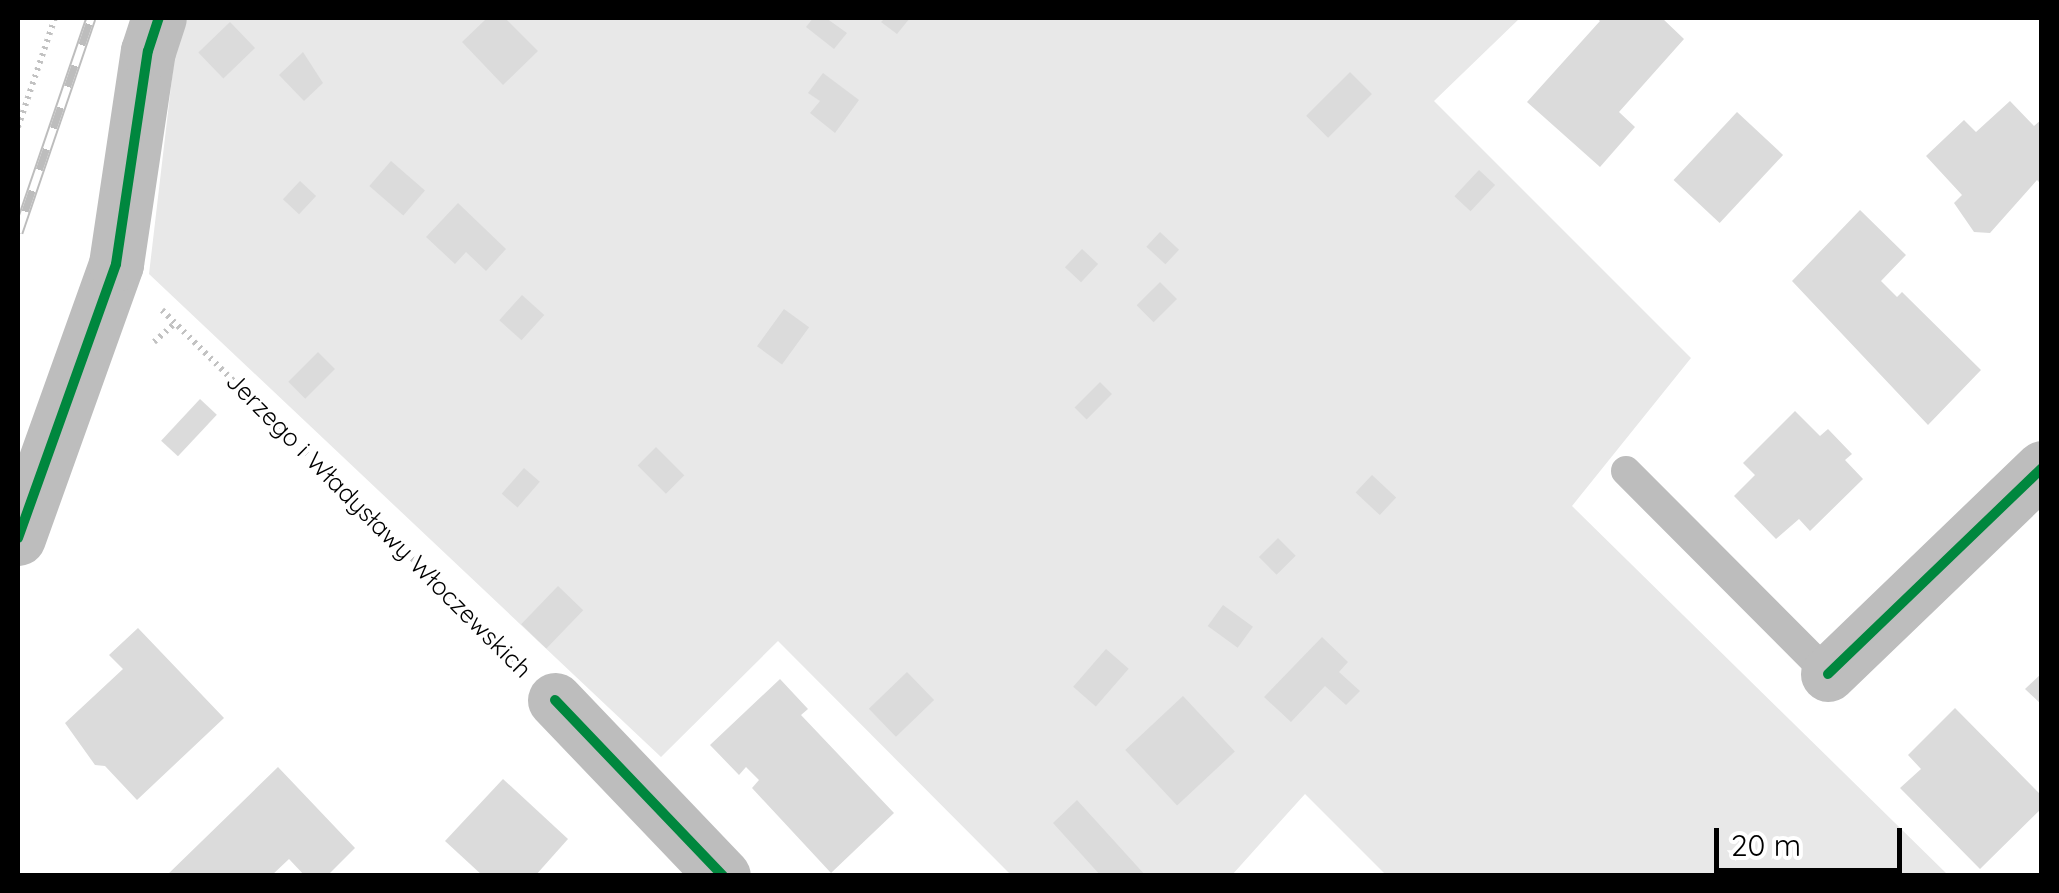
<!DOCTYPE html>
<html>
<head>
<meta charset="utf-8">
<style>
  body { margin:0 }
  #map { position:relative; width:2059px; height:893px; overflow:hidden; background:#fff; font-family:Quicksand,sans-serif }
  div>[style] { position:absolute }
  .green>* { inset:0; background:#e8e8e8 }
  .building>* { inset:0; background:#dbdbdb; transform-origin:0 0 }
  .path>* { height:6px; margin-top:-3px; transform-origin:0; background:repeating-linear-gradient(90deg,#c2c2c2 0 2.5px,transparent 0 7.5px) }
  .lane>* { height:30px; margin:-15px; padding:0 15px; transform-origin:15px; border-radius:15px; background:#bdbdbd }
  .street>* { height:55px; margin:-27.5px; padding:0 27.5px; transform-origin:27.5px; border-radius:27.5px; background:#bdbdbd }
  .rail>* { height:11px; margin-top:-5.5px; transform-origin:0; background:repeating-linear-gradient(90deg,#fff 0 22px,#bdbdbd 0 44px); box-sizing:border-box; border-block:2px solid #bdbdbd }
  .cycleway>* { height:10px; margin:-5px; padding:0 5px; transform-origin:5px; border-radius:5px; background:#00873e }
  span { translate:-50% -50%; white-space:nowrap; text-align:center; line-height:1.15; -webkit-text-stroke:9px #fff; paint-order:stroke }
  .street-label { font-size:25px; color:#000 }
  .frame { position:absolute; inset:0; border:20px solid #000; pointer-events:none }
  .scale { position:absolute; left:1714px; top:828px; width:188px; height:45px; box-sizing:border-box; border:5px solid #000; border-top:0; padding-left:12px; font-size:30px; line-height:35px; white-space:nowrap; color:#000; -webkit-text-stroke:8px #fff; paint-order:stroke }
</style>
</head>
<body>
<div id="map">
  <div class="green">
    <i style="clip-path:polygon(179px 18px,1520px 18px,1434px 101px,1691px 358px,1572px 506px,1948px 875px,1386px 875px,1305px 794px,1232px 875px,1011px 875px,778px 641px,661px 757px,149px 274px)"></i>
  </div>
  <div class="building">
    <i style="clip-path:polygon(487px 18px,505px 18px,538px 51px,503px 85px,462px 42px)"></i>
    <i style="clip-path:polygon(813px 18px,826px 18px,847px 33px,834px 49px,806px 27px)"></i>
    <i style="clip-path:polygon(885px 18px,910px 18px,897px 34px,881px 22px)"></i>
    <i style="clip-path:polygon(1596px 18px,1662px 18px,1684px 39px,1619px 112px,1635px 127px,1600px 167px,1527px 102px,1600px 21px)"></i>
    <i style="left:230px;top:22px;width:36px;height:44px;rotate:46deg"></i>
    <i style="clip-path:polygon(303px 52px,323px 83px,304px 101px,279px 75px)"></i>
    <i style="left:1350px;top:72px;width:31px;height:62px;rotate:45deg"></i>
    <i style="clip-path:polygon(823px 73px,859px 100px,835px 133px,810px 113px,820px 101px,808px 93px)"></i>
    <i style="clip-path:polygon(2010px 101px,2034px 126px,2042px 119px,2042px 185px,2037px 180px,1990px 233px,1974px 232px,1954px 203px,1962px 195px,1926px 156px,1964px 120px,1976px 132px)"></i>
    <i style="left:1737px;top:112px;width:63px;height:93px;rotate:43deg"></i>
    <i style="left:391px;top:161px;width:45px;height:33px;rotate:41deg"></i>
    <i style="left:1479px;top:170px;width:22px;height:36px;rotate:43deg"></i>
    <i style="left:300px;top:181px;width:22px;height:25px;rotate:43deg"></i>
    <i style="clip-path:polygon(458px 203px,506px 249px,486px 271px,466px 252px,455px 264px,426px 237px)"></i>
    <i style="clip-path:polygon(1860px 210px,1906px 255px,1881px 281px,1897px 297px,1902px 292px,1981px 370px,1928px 425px,1792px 281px)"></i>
    <i style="left:1160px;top:232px;width:26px;height:20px;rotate:43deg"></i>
    <i style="left:1082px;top:249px;width:22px;height:25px;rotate:43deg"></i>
    <i style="left:1160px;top:282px;width:24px;height:33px;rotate:45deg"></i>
    <i style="left:522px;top:295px;width:30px;height:34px;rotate:42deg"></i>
    <i style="left:784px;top:309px;width:31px;height:46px;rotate:36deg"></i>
    <i style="left:318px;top:352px;width:24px;height:42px;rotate:45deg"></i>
    <i style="left:1100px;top:382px;width:17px;height:36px;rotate:45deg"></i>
    <i style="left:200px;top:399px;width:23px;height:57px;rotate:43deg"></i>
    <i style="clip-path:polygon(1795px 411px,1820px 436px,1828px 429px,1852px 454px,1845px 460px,1863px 479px,1810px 531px,1799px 519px,1776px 539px,1734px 496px,1755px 475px,1743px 463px)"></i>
    <i style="left:656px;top:447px;width:40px;height:26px;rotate:45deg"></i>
    <i style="left:524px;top:468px;width:21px;height:34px;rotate:41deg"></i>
    <i style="left:1372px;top:475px;width:33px;height:24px;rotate:43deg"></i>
    <i style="left:1278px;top:538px;width:25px;height:27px;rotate:45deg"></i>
    <i style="left:558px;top:586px;width:35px;height:53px;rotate:44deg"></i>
    <i style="left:1223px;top:605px;width:37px;height:26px;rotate:36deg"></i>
    <i style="clip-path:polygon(138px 628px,224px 718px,137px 800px,105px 766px,95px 765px,65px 723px,123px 669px,109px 655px)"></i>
    <i style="clip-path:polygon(1322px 637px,1348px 662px,1339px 672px,1360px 691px,1346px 705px,1325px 686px,1291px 722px,1264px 697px)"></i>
    <i style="left:1106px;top:649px;width:30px;height:50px;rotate:41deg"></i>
    <i style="left:907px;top:672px;width:39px;height:53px;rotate:46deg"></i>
    <i style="clip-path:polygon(2042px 673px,2042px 705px,2025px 689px)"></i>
    <i style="clip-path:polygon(780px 679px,808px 709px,801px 715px,894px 813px,831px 873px,752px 788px,759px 780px,746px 767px,739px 775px,710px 745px)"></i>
    <i style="left:1183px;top:696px;width:76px;height:79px;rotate:47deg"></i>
    <i style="clip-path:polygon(1955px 708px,2042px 796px,2042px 808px,1980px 869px,1900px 788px,1921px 769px,1908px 755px)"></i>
    <i style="clip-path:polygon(278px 767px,355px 848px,327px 876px,305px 876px,289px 859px,271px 876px,166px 876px)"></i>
    <i style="clip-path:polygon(503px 779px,568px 839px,535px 876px,483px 876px,445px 841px)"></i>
    <i style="clip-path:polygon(1077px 800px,1146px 876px,1101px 876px,1053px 823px)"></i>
  </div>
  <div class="path">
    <i style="left:18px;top:127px;width:115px;rotate:-71.3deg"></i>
    <i style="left:162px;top:310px;width:498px;rotate:44.8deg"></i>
    <i style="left:154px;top:342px;width:28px;rotate:-42deg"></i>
  </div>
  <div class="lane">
    <i style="left:1626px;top:471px;width:286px;rotate:45.1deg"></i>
  </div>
  <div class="street">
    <i style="left:18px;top:538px;width:291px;rotate:-70.3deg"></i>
    <i style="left:116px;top:264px;width:215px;rotate:-81.5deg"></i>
    <i style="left:148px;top:51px;width:35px;rotate:-72deg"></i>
    <i style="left:1828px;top:674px;width:297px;rotate:-43.9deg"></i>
    <i style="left:555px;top:700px;width:243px;rotate:46.3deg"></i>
  </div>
  <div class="rail">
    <i style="left:18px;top:232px;width:226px;rotate:-71.2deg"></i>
  </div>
  <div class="cycleway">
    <i style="left:18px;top:538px;width:291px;rotate:-70.3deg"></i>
    <i style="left:116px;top:264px;width:215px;rotate:-81.5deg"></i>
    <i style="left:148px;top:51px;width:35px;rotate:-72deg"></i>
    <i style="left:1828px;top:674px;width:297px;rotate:-43.9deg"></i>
    <i style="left:555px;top:700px;width:243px;rotate:46.3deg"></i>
  </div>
  <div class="street-label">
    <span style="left:379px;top:525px;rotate:45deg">Jerzego i Władysławy Włoczewskich</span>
  </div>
  <div class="frame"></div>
  <div class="scale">20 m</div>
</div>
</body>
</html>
